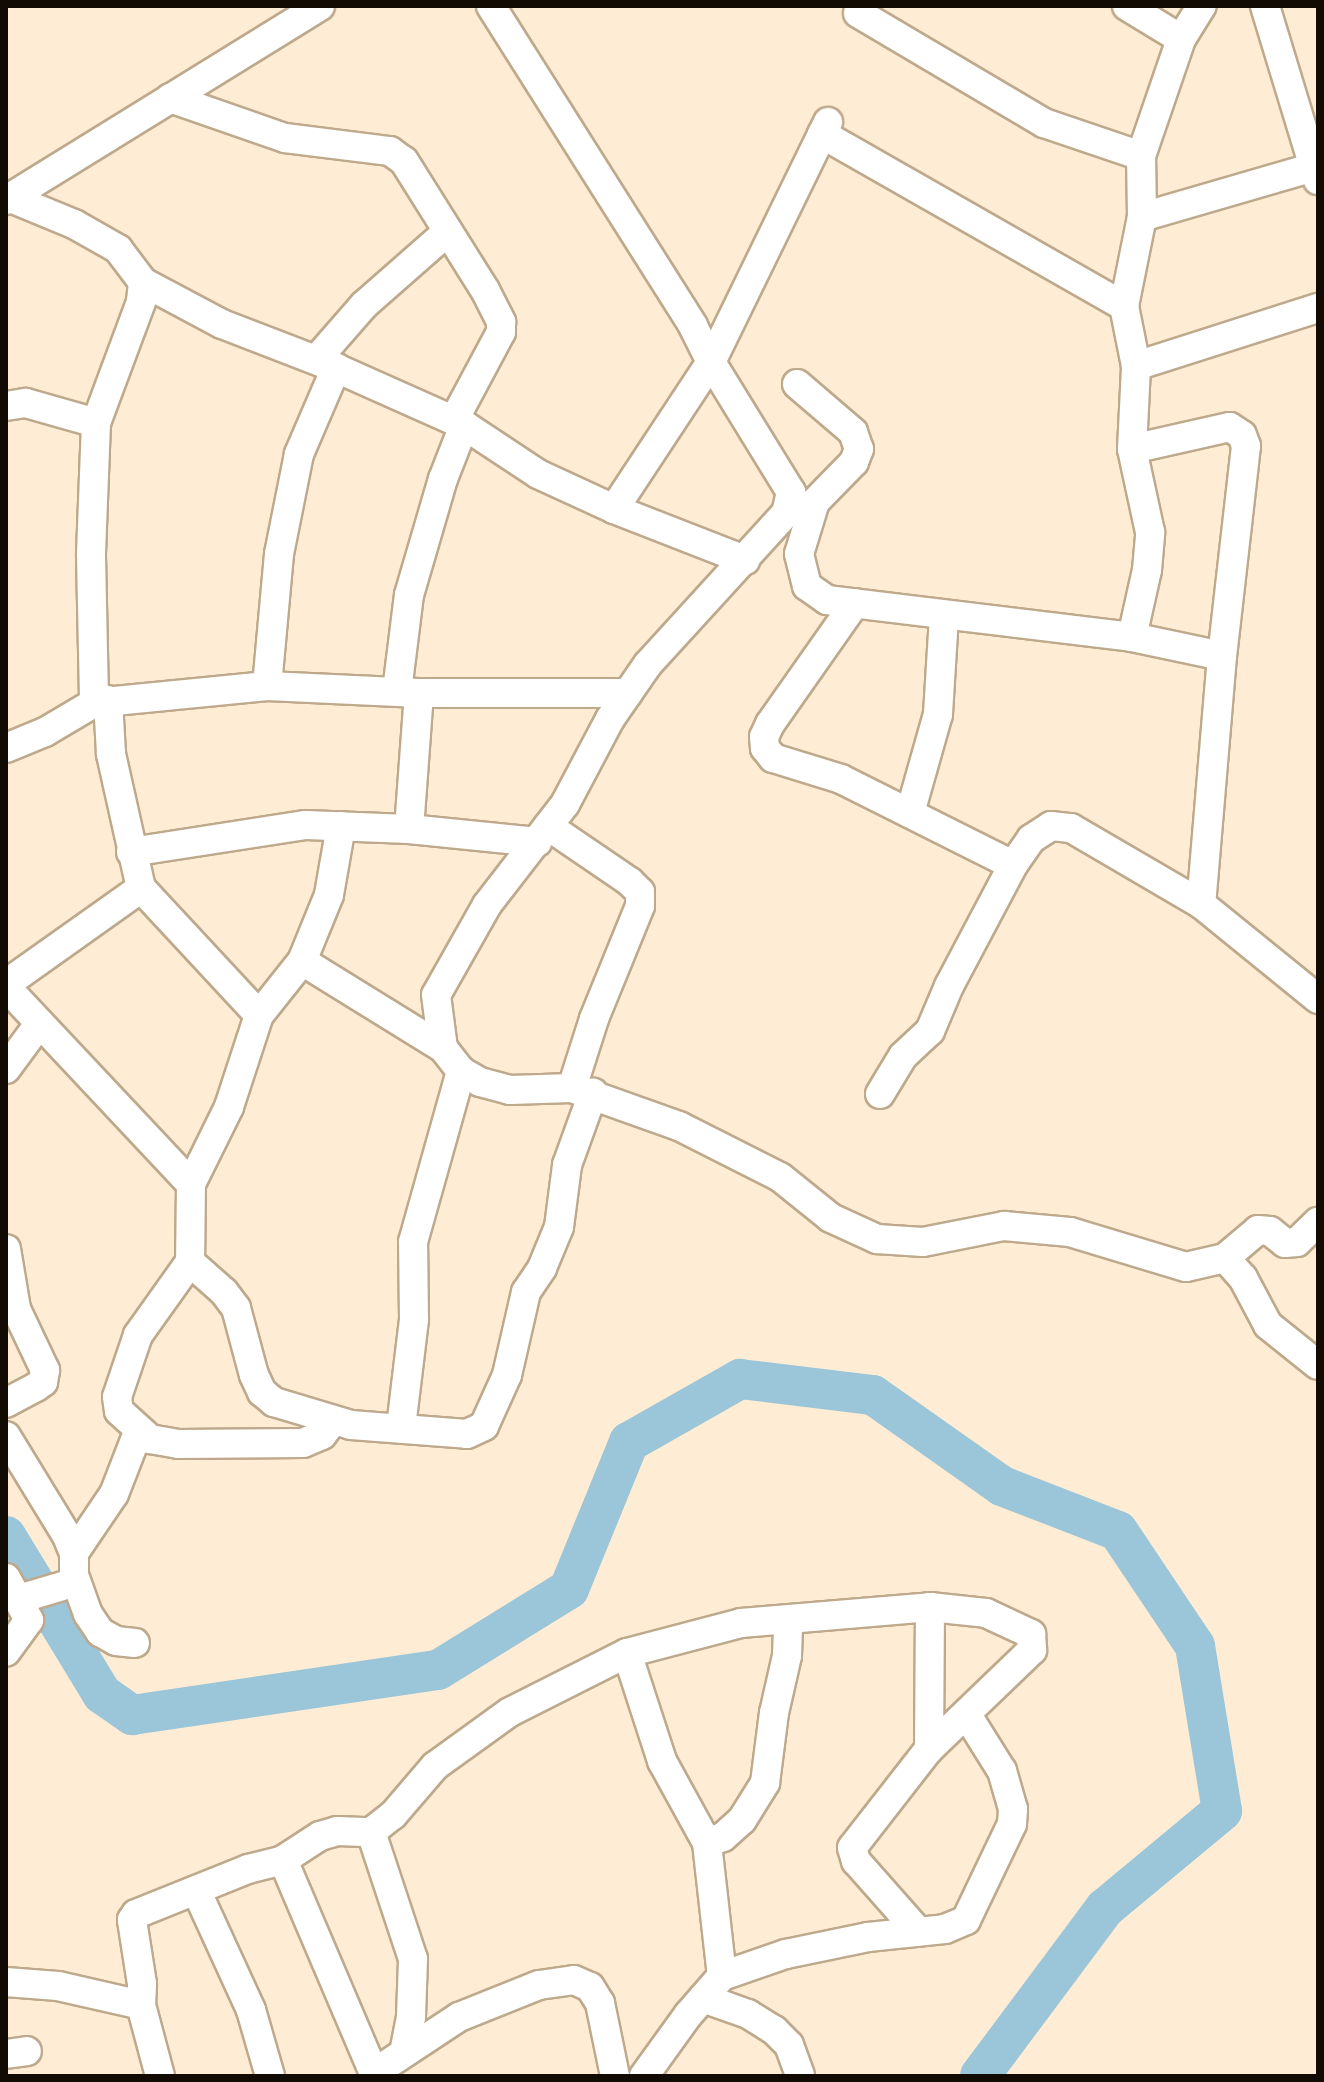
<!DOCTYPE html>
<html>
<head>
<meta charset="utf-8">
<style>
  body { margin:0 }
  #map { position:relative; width:1324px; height:2082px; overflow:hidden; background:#feedd4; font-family:"IBM Plex Sans",sans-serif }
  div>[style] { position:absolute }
  .river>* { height:40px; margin:-20px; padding:0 20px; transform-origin:20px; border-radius:20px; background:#9bc5d8 }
  .roads { filter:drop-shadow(2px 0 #bea98c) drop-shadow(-2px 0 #bea98c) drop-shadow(0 2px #bea98c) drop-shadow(0 -2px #bea98c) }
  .minor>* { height:28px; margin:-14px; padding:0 14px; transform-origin:14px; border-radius:14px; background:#fff }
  span { translate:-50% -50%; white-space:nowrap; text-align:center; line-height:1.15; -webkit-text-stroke:6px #fff; paint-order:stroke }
  .frame { position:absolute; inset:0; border:8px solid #120b03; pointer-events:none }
</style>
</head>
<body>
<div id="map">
  <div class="river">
    <i style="left:6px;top:1536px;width:185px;rotate:58.7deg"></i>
    <i style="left:102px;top:1694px;width:37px;rotate:35deg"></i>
    <i style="left:132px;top:1715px;width:309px;rotate:-8.4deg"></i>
    <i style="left:438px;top:1670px;width:154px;rotate:-31.7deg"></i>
    <i style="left:569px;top:1589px;width:159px;rotate:-67.8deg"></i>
    <i style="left:629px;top:1442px;width:128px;rotate:-29.6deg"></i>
    <i style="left:740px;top:1379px;width:134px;rotate:6.9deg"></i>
    <i style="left:873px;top:1395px;width:158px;rotate:35.2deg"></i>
    <i style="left:1002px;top:1486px;width:124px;rotate:21.2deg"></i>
    <i style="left:1118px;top:1531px;width:138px;rotate:56.2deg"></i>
    <i style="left:1195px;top:1646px;width:167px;rotate:80.7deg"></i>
    <i style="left:1222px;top:1811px;width:152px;rotate:140.3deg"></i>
    <i style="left:1105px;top:1908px;width:209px;rotate:126.7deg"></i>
  </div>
  <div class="roads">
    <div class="minor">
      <i style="left:491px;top:6px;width:378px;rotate:57.7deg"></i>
      <i style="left:693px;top:326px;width:40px;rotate:63.4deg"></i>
      <i style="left:711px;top:362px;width:153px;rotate:58.4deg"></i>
      <i style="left:791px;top:492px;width:22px;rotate:103deg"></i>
      <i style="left:786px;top:513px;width:205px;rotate:132.4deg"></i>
      <i style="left:648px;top:664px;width:67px;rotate:124.6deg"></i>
      <i style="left:610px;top:719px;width:96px;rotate:117.9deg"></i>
      <i style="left:565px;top:804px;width:128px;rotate:127.7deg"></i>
      <i style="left:487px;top:905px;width:103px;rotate:119.5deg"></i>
      <i style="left:436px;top:995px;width:53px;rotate:82.5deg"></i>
      <i style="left:443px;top:1048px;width:29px;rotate:52deg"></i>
      <i style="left:461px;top:1071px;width:22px;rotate:30deg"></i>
      <i style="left:480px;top:1082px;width:31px;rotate:15deg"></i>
      <i style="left:510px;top:1090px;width:62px;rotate:-1.8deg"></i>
      <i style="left:572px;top:1088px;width:114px;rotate:19.6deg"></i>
      <i style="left:679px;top:1126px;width:113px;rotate:26.8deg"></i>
      <i style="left:780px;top:1177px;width:65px;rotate:38.8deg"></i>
      <i style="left:831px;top:1218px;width:51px;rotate:24.5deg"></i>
      <i style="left:877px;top:1239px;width:46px;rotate:3.7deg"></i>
      <i style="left:923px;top:1242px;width:83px;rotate:-11.2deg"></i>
      <i style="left:1004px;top:1226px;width:66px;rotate:5.2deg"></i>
      <i style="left:1070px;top:1232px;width:121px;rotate:16.8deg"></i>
      <i style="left:1186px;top:1267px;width:40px;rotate:-13deg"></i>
      <i style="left:1225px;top:1258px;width:27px;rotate:48deg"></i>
      <i style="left:1243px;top:1278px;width:53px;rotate:62deg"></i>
      <i style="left:1268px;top:1325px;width:64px;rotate:38.7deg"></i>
      <i style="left:1127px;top:6px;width:63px;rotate:31.4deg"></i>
      <i style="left:1265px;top:6px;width:182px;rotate:73.1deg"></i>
      <i style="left:858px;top:13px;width:216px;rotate:30.6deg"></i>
      <i style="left:1044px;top:123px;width:102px;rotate:18.8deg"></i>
      <i style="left:170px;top:98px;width:122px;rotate:19.2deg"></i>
      <i style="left:285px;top:138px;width:106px;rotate:7.1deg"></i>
      <i style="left:390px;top:151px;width:17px;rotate:36deg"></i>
      <i style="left:404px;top:161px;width:152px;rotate:57.9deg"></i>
      <i style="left:485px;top:290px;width:36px;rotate:63deg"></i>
      <i style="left:501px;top:322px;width:10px;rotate:90deg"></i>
      <i style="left:501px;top:332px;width:100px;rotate:118.1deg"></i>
      <i style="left:822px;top:134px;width:348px;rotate:29.7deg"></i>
      <i style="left:6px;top:196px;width:74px;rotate:22.4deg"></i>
      <i style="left:74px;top:224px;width:51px;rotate:29.6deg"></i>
      <i style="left:118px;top:249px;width:41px;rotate:52.9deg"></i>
      <i style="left:143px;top:282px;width:20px;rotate:96deg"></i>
      <i style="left:141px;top:302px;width:129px;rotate:110.4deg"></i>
      <i style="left:96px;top:423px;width:133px;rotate:92.2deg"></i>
      <i style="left:91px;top:556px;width:147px;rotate:88.8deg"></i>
      <i style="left:6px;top:200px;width:369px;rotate:-31.7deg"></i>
      <i style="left:1142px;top:217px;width:179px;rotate:-16.2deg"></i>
      <i style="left:143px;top:282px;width:89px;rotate:28deg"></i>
      <i style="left:222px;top:324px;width:122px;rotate:21.1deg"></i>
      <i style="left:336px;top:368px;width:140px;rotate:24deg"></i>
      <i style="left:464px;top:425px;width:89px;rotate:33.5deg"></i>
      <i style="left:538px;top:474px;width:84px;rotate:24.7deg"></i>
      <i style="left:614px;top:509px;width:141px;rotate:21.3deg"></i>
      <i style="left:316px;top:360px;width:73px;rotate:-48.9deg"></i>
      <i style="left:364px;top:305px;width:111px;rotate:-41.3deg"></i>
      <i style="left:1136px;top:366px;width:191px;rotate:-17.7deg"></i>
      <i style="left:797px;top:384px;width:74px;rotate:40.6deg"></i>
      <i style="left:853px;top:432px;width:18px;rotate:71deg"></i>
      <i style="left:859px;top:449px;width:14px;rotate:111deg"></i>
      <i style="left:854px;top:462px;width:56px;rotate:134.3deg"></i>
      <i style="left:815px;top:502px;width:54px;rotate:107.1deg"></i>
      <i style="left:799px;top:554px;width:33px;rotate:76deg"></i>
      <i style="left:807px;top:586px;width:24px;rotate:35deg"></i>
      <i style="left:827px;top:600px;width:307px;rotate:6.9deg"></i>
      <i style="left:1132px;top:637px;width:92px;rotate:11.9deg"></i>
      <i style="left:6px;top:406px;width:20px;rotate:-9deg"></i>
      <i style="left:26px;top:403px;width:73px;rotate:15.9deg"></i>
      <i style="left:1132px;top:449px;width:100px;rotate:-12.7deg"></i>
      <i style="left:1230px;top:427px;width:14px;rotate:34deg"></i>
      <i style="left:1242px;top:435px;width:12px;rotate:70deg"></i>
      <i style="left:1246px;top:446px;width:211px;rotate:96.5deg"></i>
      <i style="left:1222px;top:656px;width:249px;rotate:94.8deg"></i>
      <i style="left:614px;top:509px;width:176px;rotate:-56.6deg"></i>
      <i style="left:711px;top:362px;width:267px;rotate:-64deg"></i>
      <i style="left:855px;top:603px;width:148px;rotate:125.1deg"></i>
      <i style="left:770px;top:724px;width:14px;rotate:115deg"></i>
      <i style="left:764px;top:737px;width:11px;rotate:85deg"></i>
      <i style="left:765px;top:748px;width:13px;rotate:51deg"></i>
      <i style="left:773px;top:758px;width:71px;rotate:17.2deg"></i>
      <i style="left:841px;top:779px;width:192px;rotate:26.6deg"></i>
      <i style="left:1132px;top:637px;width:69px;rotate:-77.4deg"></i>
      <i style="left:1147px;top:570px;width:38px;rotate:-85deg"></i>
      <i style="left:1150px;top:532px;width:85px;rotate:-102.2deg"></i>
      <i style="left:1132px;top:449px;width:83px;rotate:-87.2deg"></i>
      <i style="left:1136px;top:366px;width:61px;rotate:-101.3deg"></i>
      <i style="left:1124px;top:306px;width:91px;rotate:-78.6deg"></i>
      <i style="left:1142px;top:217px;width:61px;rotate:-90.9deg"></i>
      <i style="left:1141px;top:156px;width:124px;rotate:-71.1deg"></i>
      <i style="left:1181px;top:39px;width:39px;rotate:-58deg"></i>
      <i style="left:267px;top:686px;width:133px;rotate:-84.8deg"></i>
      <i style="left:279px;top:554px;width:102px;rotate:-78.7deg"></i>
      <i style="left:299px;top:454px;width:94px;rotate:-66.7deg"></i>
      <i style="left:397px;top:691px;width:97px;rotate:-82.9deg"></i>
      <i style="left:409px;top:595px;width:121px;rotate:-73.7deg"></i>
      <i style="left:443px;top:479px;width:58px;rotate:-68.7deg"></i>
      <i style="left:108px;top:700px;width:54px;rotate:86.8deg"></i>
      <i style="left:111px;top:754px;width:137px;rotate:77.4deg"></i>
      <i style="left:141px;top:888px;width:173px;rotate:47.1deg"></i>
      <i style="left:6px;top:748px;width:42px;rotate:-22.3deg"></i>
      <i style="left:45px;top:732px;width:57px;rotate:-30.6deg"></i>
      <i style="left:94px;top:703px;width:174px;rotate:-5.6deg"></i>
      <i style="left:267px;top:686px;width:152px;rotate:2.6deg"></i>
      <i style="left:419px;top:693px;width:209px"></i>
      <i style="left:910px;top:813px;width:103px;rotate:-74.2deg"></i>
      <i style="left:938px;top:714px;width:98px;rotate:-86.5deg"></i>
      <i style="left:341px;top:826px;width:70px;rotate:99.9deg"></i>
      <i style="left:329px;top:895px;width:71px;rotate:112.2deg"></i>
      <i style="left:302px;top:961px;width:69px;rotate:128.5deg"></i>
      <i style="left:259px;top:1015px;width:97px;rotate:108.1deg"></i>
      <i style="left:229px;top:1107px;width:86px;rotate:116.3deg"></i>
      <i style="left:191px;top:1184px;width:78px;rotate:90.7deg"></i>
      <i style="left:190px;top:1262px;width:45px;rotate:41.4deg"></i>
      <i style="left:224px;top:1292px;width:20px;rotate:53deg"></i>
      <i style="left:236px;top:1308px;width:69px;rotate:75deg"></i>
      <i style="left:254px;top:1375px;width:19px;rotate:65deg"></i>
      <i style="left:262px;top:1392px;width:16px;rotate:40deg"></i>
      <i style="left:274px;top:1402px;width:80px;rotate:16.6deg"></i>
      <i style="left:351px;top:1425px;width:116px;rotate:4.4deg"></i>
      <i style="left:467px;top:1434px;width:19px;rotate:-25deg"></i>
      <i style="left:484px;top:1426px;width:56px;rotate:-65.7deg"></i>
      <i style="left:507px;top:1375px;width:85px;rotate:-77.1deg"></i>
      <i style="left:526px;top:1292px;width:29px;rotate:-56deg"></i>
      <i style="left:542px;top:1268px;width:44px;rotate:-67.5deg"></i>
      <i style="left:559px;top:1227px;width:63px;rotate:-82.6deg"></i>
      <i style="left:567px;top:1165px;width:77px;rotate:-70.1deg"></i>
      <i style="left:548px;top:826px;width:99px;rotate:34.3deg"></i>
      <i style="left:630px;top:882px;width:14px;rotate:45deg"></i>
      <i style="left:640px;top:892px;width:14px;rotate:90deg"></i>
      <i style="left:640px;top:906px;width:122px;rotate:112.2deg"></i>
      <i style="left:594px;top:1019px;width:72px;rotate:107.7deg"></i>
      <i style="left:409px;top:829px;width:136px;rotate:-85.8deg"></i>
      <i style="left:131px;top:852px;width:177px;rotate:-8.8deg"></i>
      <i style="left:306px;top:825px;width:103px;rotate:2.2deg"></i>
      <i style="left:409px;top:829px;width:129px;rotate:5.8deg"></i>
      <i style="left:302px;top:961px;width:166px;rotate:31.7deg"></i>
      <i style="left:6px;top:984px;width:166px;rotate:-35.4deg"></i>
      <i style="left:6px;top:987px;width:270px;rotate:46.8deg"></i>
      <i style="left:6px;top:1069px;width:56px;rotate:-53.7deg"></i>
      <i style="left:880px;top:1094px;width:44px;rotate:-58.8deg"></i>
      <i style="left:903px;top:1056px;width:37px;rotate:-43deg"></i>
      <i style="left:930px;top:1031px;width:49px;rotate:-67.1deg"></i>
      <i style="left:949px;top:986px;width:137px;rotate:-62.1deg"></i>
      <i style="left:1013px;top:865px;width:32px;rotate:-55deg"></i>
      <i style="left:1031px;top:839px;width:24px;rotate:-33deg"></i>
      <i style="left:1051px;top:826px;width:20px;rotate:6deg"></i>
      <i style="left:1071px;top:828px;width:151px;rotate:30.3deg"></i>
      <i style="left:1201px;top:904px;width:151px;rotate:39.1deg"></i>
      <i style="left:6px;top:1249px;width:61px;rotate:80.5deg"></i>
      <i style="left:16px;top:1309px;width:68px;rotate:64.6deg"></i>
      <i style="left:45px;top:1370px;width:12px;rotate:99deg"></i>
      <i style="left:43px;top:1382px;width:9px;rotate:144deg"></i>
      <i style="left:36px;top:1387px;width:34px;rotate:152deg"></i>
      <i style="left:1225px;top:1258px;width:43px;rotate:-40.3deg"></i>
      <i style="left:1258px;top:1230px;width:12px;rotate:5deg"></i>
      <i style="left:1270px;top:1231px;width:19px;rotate:39deg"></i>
      <i style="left:1285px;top:1243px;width:12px;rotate:-5deg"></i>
      <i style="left:1297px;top:1242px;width:29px;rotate:-44deg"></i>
      <i style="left:190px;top:1262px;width:90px;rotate:125.5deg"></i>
      <i style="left:138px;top:1335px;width:65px;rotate:108.7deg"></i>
      <i style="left:117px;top:1397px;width:14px;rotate:82deg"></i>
      <i style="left:119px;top:1411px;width:42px;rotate:42.1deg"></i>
      <i style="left:150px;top:1439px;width:29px;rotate:10deg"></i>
      <i style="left:179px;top:1444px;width:124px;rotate:-0.5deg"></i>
      <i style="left:303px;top:1443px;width:21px;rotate:-23deg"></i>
      <i style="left:322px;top:1435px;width:18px;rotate:-52deg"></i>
      <i style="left:401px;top:1427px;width:109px;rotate:-83.1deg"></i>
      <i style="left:414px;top:1319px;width:77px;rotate:-90.7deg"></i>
      <i style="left:413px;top:1242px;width:178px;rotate:-74.3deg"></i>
      <i style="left:6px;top:1436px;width:117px;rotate:58.6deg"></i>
      <i style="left:67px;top:1536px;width:18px;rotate:68deg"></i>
      <i style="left:74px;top:1553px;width:22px;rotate:90deg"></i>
      <i style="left:74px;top:1575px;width:41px;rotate:70.3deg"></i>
      <i style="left:88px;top:1614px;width:22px;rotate:56deg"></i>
      <i style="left:100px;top:1632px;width:18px;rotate:29deg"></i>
      <i style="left:116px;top:1641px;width:19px;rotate:6deg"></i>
      <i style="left:74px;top:1553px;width:71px;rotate:-55.9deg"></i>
      <i style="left:114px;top:1494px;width:66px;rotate:-68.8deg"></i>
      <i style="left:6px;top:1578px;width:48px;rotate:61.3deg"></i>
      <i style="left:29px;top:1620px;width:39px;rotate:126deg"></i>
      <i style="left:19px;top:1599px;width:59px;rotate:-16.6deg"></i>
      <i style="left:627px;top:1653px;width:114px;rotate:72deg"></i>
      <i style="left:662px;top:1761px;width:94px;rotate:61.2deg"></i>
      <i style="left:707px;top:1843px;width:134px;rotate:83.6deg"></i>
      <i style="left:929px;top:1749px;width:142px;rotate:-89.6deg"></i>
      <i style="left:371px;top:1832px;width:134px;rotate:71.7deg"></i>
      <i style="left:413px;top:1959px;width:58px;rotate:92deg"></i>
      <i style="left:411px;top:2017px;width:36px;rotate:101deg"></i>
      <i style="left:707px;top:1843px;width:17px;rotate:-21deg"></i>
      <i style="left:723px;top:1837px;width:25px;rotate:-42deg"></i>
      <i style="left:742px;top:1820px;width:44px;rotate:-58.1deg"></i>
      <i style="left:765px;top:1783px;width:71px;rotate:-82.7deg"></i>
      <i style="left:774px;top:1713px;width:58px;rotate:-77.2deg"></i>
      <i style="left:787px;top:1656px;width:35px;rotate:-88deg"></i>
      <i style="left:283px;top:1860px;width:235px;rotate:66.9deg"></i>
      <i style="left:197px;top:1892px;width:130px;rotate:65.4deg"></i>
      <i style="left:251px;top:2010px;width:69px;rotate:73.9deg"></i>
      <i style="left:6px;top:1982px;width:52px;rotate:4.4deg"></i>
      <i style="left:58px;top:1986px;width:85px;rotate:12.9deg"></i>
      <i style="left:703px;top:1998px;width:48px;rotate:19.6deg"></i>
      <i style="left:748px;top:2014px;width:31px;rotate:32deg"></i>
      <i style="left:774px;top:2030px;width:21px;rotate:45deg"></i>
      <i style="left:789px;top:2045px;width:32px;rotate:70deg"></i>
      <i style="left:6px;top:2054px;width:21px;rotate:-8deg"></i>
      <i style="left:374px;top:2073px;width:102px;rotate:-33.4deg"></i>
      <i style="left:459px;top:2017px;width:86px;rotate:-21.8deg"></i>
      <i style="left:539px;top:1985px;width:35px;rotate:-8deg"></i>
      <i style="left:574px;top:1980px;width:17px;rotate:24deg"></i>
      <i style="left:590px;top:1987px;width:19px;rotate:58deg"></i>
      <i style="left:600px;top:2003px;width:75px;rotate:78.4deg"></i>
      <i style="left:160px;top:2076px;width:73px;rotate:-105deg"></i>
      <i style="left:141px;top:2005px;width:21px;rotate:-87deg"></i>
      <i style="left:142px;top:1984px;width:65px;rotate:-98.9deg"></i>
      <i style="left:132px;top:1920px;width:7px;rotate:-56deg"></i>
      <i style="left:136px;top:1914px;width:121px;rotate:-21.9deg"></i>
      <i style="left:248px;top:1869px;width:36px;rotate:-14deg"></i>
      <i style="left:283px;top:1860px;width:44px;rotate:-33deg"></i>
      <i style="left:320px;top:1836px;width:18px;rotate:-16deg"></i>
      <i style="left:337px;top:1831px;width:34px;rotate:2deg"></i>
      <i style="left:371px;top:1832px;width:28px;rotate:-38deg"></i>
      <i style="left:393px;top:1815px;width:65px;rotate:-49.4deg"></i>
      <i style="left:435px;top:1766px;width:92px;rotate:-35.8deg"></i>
      <i style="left:510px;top:1712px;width:131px;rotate:-26.8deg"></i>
      <i style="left:627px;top:1653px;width:118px;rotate:-14.7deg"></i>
      <i style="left:741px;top:1623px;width:190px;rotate:-4.8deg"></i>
      <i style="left:930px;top:1607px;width:56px;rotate:6.1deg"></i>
      <i style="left:986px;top:1613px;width:50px;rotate:25deg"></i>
      <i style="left:1031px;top:1634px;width:16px;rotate:86deg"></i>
      <i style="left:1032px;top:1650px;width:143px;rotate:136.1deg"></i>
      <i style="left:929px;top:1749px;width:125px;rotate:127.9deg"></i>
      <i style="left:852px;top:1848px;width:14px;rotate:73deg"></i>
      <i style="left:856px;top:1861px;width:94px;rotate:48.5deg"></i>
      <i style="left:644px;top:2076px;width:75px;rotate:-54.2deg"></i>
      <i style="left:688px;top:2015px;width:52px;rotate:-48.9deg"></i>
      <i style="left:722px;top:1976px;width:68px;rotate:-19deg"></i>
      <i style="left:786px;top:1954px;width:84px;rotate:-11.7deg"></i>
      <i style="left:868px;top:1937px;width:77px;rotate:-5.9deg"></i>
      <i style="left:945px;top:1929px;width:23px;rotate:-23deg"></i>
      <i style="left:966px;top:1920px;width:106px;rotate:-64.4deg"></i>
      <i style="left:1012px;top:1824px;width:15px;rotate:-86deg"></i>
      <i style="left:1013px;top:1809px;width:40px;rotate:-106deg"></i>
      <i style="left:1002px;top:1771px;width:66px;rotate:-122deg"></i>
    </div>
  </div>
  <div class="frame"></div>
</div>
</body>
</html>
